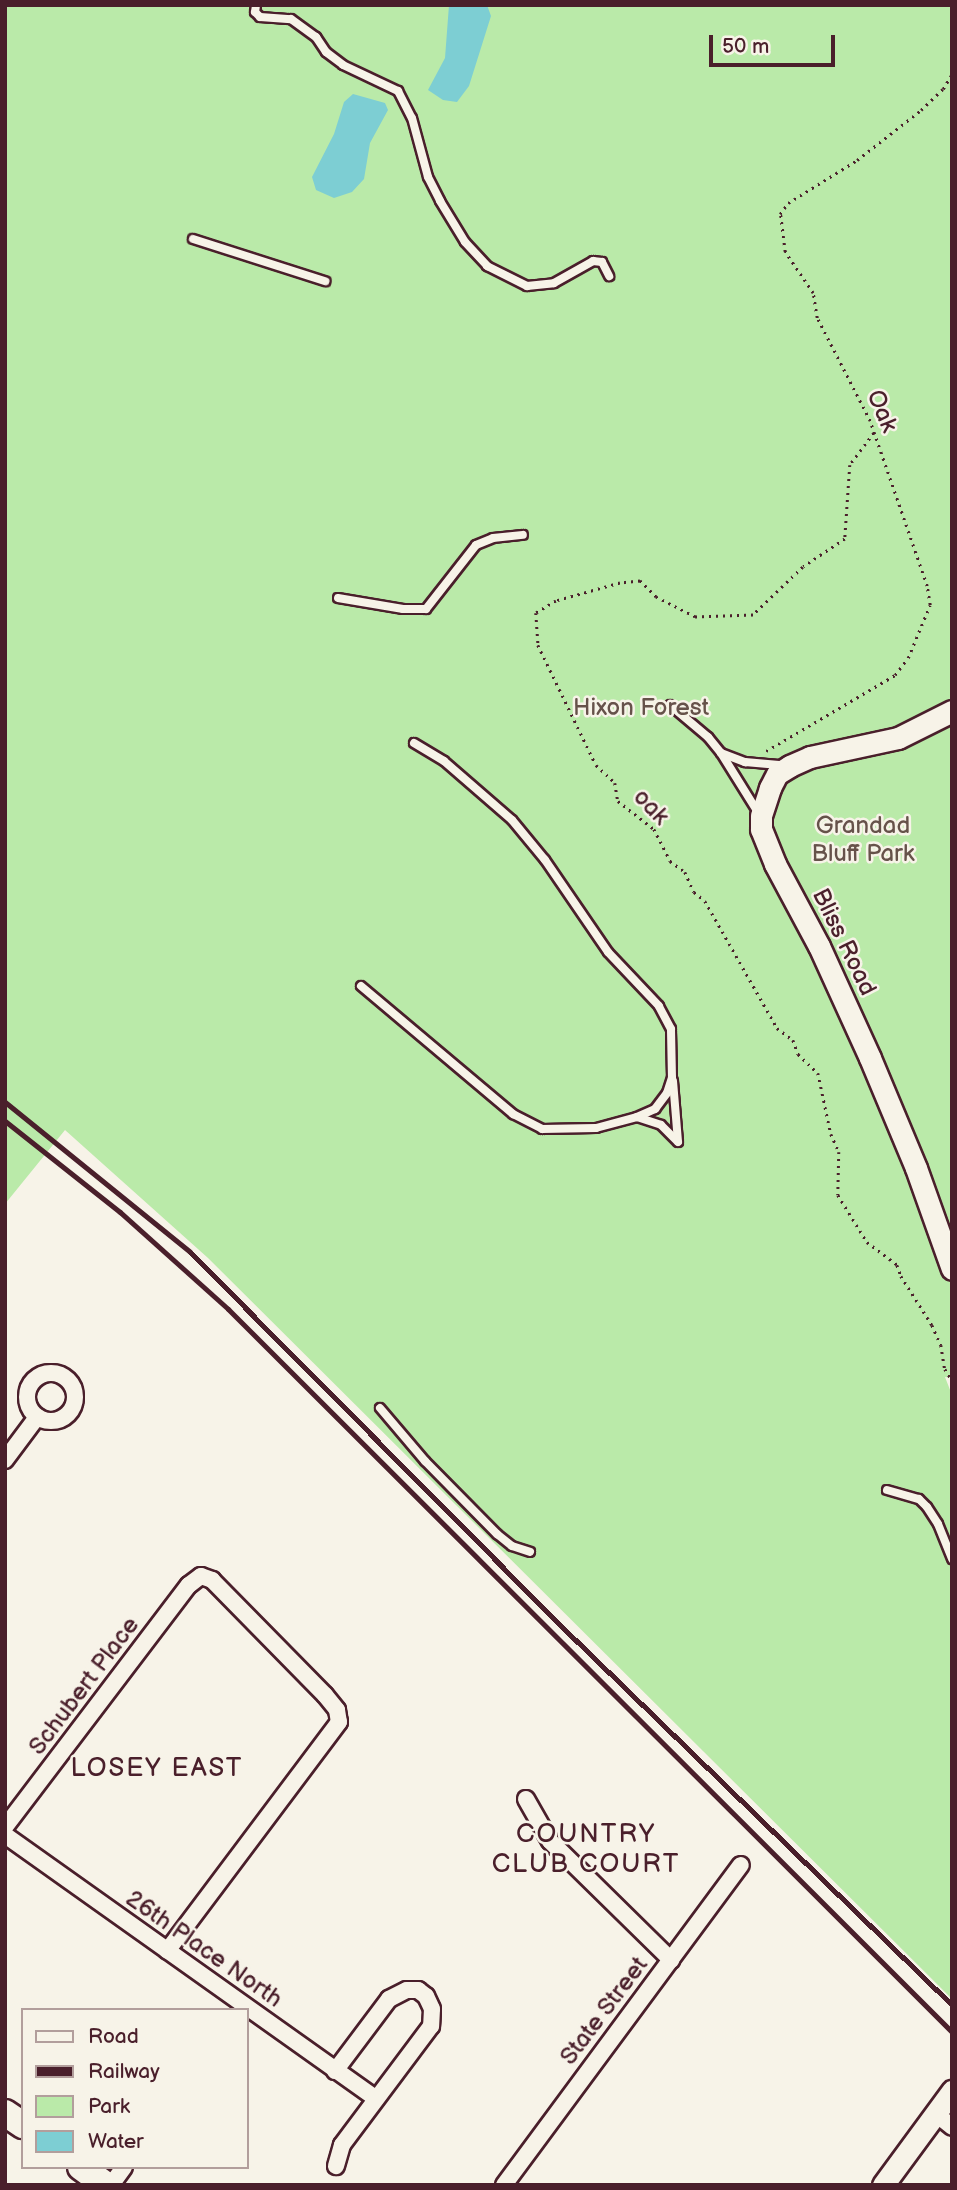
<!DOCTYPE html>
<html>
<head>
<meta charset="utf-8">
<style>
  body { margin:0 }
  #map { position:relative; width:957px; height:2190px; overflow:hidden; background:#f7f3e8; font-family:"Balsamiq Sans",sans-serif }
  div>[style] { position:absolute }
  .green>* { inset:0; background:#baeaa9 }
  .water>* { inset:0; background:#7dced3 }
  .path>* { height:2.5px; margin-top:-1.25px; transform-origin:0; background:repeating-linear-gradient(90deg,#4a1f2b 0 2px,transparent 0 7px) }
  .roads { filter:drop-shadow(2px 0 #4a1f2b) drop-shadow(-2px 0 #4a1f2b) drop-shadow(0 2px #4a1f2b) drop-shadow(0 -2px #4a1f2b) }
  .service>* { height:8px; margin:-4px; padding:0 4px; transform-origin:4px; border-radius:4px; background:#f7f3e8 }
  .minor>* { height:16px; margin:-8px; padding:0 8px; transform-origin:8px; border-radius:8px; background:#f7f3e8 }
  .minor>.ring { margin:-8px; padding:0; box-sizing:content-box; background:none; border:16px solid #f7f3e8; border-radius:50% }
  .tertiary>* { height:21px; margin:-10.5px; padding:0 10.5px; transform-origin:10.5px; border-radius:10.5px; background:#f7f3e8 }
  .primary>* { height:26px; margin:-13px; padding:0 13px; transform-origin:13px; border-radius:13px; background:#f7f3e8 }
  .rail>* { height:5px; margin:-2.5px; padding:0 2.5px; transform-origin:2.5px; border-radius:2.5px; background:#4a1f2b }
  span { translate:-50% -50%; white-space:nowrap; text-align:center; line-height:1.15; -webkit-text-stroke:5px #f7f3e8; paint-order:stroke }
  .street-label { font-size:24px; color:#4a1f2b }
  .park-label { font-size:24px; color:#66524a }
  .neighbourhood-label { font-size:26px; color:#4a1f2b; letter-spacing:2px }
  .frame { position:absolute; inset:0; border:7px solid #4a1f2b; pointer-events:none }
  .legend { position:absolute; left:21px; top:2008px; width:228px; height:161px; box-sizing:border-box; background:#f7f3e8; border:2px solid #b29e9c; margin:0; padding:9px 12px; list-style:none; font-size:21px; color:#4a1f2b }
  .legend li { display:flex; align-items:center; gap:14px; height:35px }
  .legend b { width:35px; border:2px solid #b29e9c }
  .scale { position:absolute; left:709px; top:35px; width:126px; height:32px; box-sizing:border-box; border:4px solid #4a1f2b; border-top:0; padding-left:9px; font-size:21px; line-height:24px; white-space:nowrap; color:#4a1f2b; -webkit-text-stroke:5px #f7f3e8; paint-order:stroke }
</style>
</head>
<body>
<div id="map">
  <div class="green">
    <i style="clip-path:polygon(5px 5px,952px 5px,952px 1378px,945px 1377px,952px 1395px,952px 1999px,208px 1258px,65px 1130px,5px 1204px)"></i>
  </div>
  <div class="water">
    <i style="clip-path:polygon(449px 5px,487px 5px,491px 16px,469px 86px,457px 102px,443px 100px,428px 90px,445px 58px)"></i>
    <i style="clip-path:polygon(353px 94px,385px 103px,388px 110px,370px 143px,364px 179px,352px 192px,334px 198px,316px 190px,312px 177px,334px 134px,344px 102px)"></i>
  </div>
  <div class="path">
    <i style="left:874px;top:433px;width:40px;rotate:127deg"></i>
    <i style="left:850px;top:465px;width:74px;rotate:93.9deg"></i>
    <i style="left:845px;top:539px;width:50px;rotate:146.3deg"></i>
    <i style="left:803px;top:567px;width:69px;rotate:136.2deg"></i>
    <i style="left:753px;top:615px;width:58px;rotate:178deg"></i>
    <i style="left:695px;top:617px;width:44px;rotate:-152.9deg"></i>
    <i style="left:656px;top:597px;width:23px;rotate:-135deg"></i>
    <i style="left:640px;top:581px;width:20px;rotate:174deg"></i>
    <i style="left:620px;top:583px;width:66px;rotate:164.3deg"></i>
    <i style="left:556px;top:601px;width:23px;rotate:149deg"></i>
    <i style="left:536px;top:613px;width:32px;rotate:86deg"></i>
    <i style="left:538px;top:645px;width:133px;rotate:64.2deg"></i>
    <i style="left:596px;top:765px;width:26px;rotate:43deg"></i>
    <i style="left:615px;top:783px;width:18px;rotate:81deg"></i>
    <i style="left:618px;top:801px;width:46px;rotate:37.9deg"></i>
    <i style="left:654px;top:829px;width:36px;rotate:63deg"></i>
    <i style="left:670px;top:861px;width:19px;rotate:36deg"></i>
    <i style="left:685px;top:872px;width:22px;rotate:66deg"></i>
    <i style="left:694px;top:892px;width:14px;rotate:39deg"></i>
    <i style="left:705px;top:901px;width:146px;rotate:60.4deg"></i>
    <i style="left:777px;top:1028px;width:20px;rotate:37deg"></i>
    <i style="left:793px;top:1040px;width:15px;rotate:70deg"></i>
    <i style="left:798px;top:1054px;width:28px;rotate:44deg"></i>
    <i style="left:818px;top:1073px;width:62px;rotate:78deg"></i>
    <i style="left:831px;top:1134px;width:20px;rotate:66deg"></i>
    <i style="left:839px;top:1152px;width:43px;rotate:91.3deg"></i>
    <i style="left:838px;top:1195px;width:55px;rotate:58.3deg"></i>
    <i style="left:867px;top:1242px;width:38px;rotate:37deg"></i>
    <i style="left:897px;top:1265px;width:12px;rotate:70deg"></i>
    <i style="left:901px;top:1276px;width:58px;rotate:57.7deg"></i>
    <i style="left:932px;top:1325px;width:22px;rotate:66deg"></i>
    <i style="left:941px;top:1345px;width:24px;rotate:81deg"></i>
    <i style="left:945px;top:1369px;width:13px;rotate:58deg"></i>
    <i style="left:766px;top:751px;width:150px;rotate:-30.5deg"></i>
    <i style="left:895px;top:675px;width:21px;rotate:-53deg"></i>
    <i style="left:908px;top:658px;width:57px;rotate:-67.5deg"></i>
    <i style="left:930px;top:605px;width:19px;rotate:-99deg"></i>
    <i style="left:927px;top:586px;width:175px;rotate:-109.1deg"></i>
    <i style="left:870px;top:421px;width:116px;rotate:-117.2deg"></i>
    <i style="left:817px;top:318px;width:25px;rotate:-99deg"></i>
    <i style="left:813px;top:293px;width:50px;rotate:-124.3deg"></i>
    <i style="left:785px;top:252px;width:38px;rotate:-97deg"></i>
    <i style="left:780px;top:214px;width:14px;rotate:-54deg"></i>
    <i style="left:788px;top:203px;width:81px;rotate:-31.9deg"></i>
    <i style="left:857px;top:160px;width:81px;rotate:-38deg"></i>
    <i style="left:921px;top:110px;width:30px;rotate:-44deg"></i>
    <i style="left:943px;top:89px;width:17px;rotate:-59deg"></i>
  </div>
  <div class="roads">
    <div class="service">
      <i style="left:256px;top:5px;width:7px;rotate:98deg"></i>
      <i style="left:255px;top:12px;width:7px;rotate:45deg"></i>
      <i style="left:260px;top:17px;width:31px;rotate:4deg"></i>
      <i style="left:291px;top:19px;width:31px;rotate:36deg"></i>
      <i style="left:316px;top:37px;width:18px;rotate:56deg"></i>
      <i style="left:326px;top:52px;width:21px;rotate:37deg"></i>
      <i style="left:343px;top:65px;width:61px;rotate:25.3deg"></i>
      <i style="left:398px;top:91px;width:30px;rotate:63deg"></i>
      <i style="left:412px;top:118px;width:61px;rotate:74.8deg"></i>
      <i style="left:428px;top:177px;width:27px;rotate:63deg"></i>
      <i style="left:440px;top:201px;width:48px;rotate:58.6deg"></i>
      <i style="left:465px;top:242px;width:33px;rotate:47deg"></i>
      <i style="left:487px;top:266px;width:45px;rotate:26.6deg"></i>
      <i style="left:527px;top:286px;width:27px;rotate:-6deg"></i>
      <i style="left:554px;top:283px;width:45px;rotate:-29.4deg"></i>
      <i style="left:593px;top:261px;width:9px;rotate:6deg"></i>
      <i style="left:602px;top:262px;width:16px;rotate:63deg"></i>
      <i style="left:193px;top:239px;width:139px;rotate:17.7deg"></i>
      <i style="left:338px;top:598px;width:66px;rotate:9.6deg"></i>
      <i style="left:403px;top:609px;width:23px"></i>
      <i style="left:426px;top:609px;width:81px;rotate:-52deg"></i>
      <i style="left:476px;top:545px;width:18px;rotate:-22deg"></i>
      <i style="left:493px;top:538px;width:30px;rotate:-6deg"></i>
      <i style="left:670px;top:705px;width:50px;rotate:40.1deg"></i>
      <i style="left:708px;top:737px;width:21px;rotate:51deg"></i>
      <i style="left:759px;top:814px;width:72px;rotate:-121.9deg"></i>
      <i style="left:721px;top:753px;width:26px;rotate:21deg"></i>
      <i style="left:745px;top:762px;width:37px;rotate:5deg"></i>
      <i style="left:361px;top:986px;width:199px;rotate:40.1deg"></i>
      <i style="left:513px;top:1114px;width:33px;rotate:27deg"></i>
      <i style="left:542px;top:1129px;width:54px;rotate:-1.1deg"></i>
      <i style="left:596px;top:1128px;width:42px;rotate:-15deg"></i>
      <i style="left:637px;top:1117px;width:20px;rotate:-24deg"></i>
      <i style="left:655px;top:1109px;width:20px;rotate:-53deg"></i>
      <i style="left:667px;top:1093px;width:16px;rotate:-72deg"></i>
      <i style="left:672px;top:1078px;width:49px;rotate:-91.2deg"></i>
      <i style="left:671px;top:1029px;width:26px;rotate:-118deg"></i>
      <i style="left:659px;top:1006px;width:74px;rotate:-133.4deg"></i>
      <i style="left:608px;top:952px;width:112px;rotate:-124.4deg"></i>
      <i style="left:545px;top:860px;width:52px;rotate:-129.5deg"></i>
      <i style="left:512px;top:820px;width:90px;rotate:-139.1deg"></i>
      <i style="left:444px;top:761px;width:35px;rotate:-149deg"></i>
      <i style="left:673px;top:1081px;width:61px;rotate:85.3deg"></i>
      <i style="left:637px;top:1117px;width:25px;rotate:18deg"></i>
      <i style="left:661px;top:1125px;width:24px;rotate:45deg"></i>
      <i style="left:380px;top:1408px;width:70px;rotate:49.7deg"></i>
      <i style="left:425px;top:1461px;width:103px;rotate:45.4deg"></i>
      <i style="left:497px;top:1534px;width:19px;rotate:39deg"></i>
      <i style="left:512px;top:1546px;width:19px;rotate:18deg"></i>
      <i style="left:887px;top:1490px;width:33px;rotate:16deg"></i>
      <i style="left:919px;top:1499px;width:11px;rotate:45deg"></i>
      <i style="left:927px;top:1507px;width:20px;rotate:57deg"></i>
      <i style="left:938px;top:1524px;width:38px;rotate:68deg"></i>
    </div>
    <div class="minor">
      <i class="ring" style="left:27px;top:1373px;width:32px;height:32px"></i>
      <i style="left:5px;top:1460px;width:54px;rotate:-53.3deg"></i>
      <i style="left:526px;top:1799px;width:48px;rotate:60.3deg"></i>
      <i style="left:550px;top:1841px;width:170px;rotate:44.5deg"></i>
      <i style="left:5px;top:1827px;width:304px;rotate:-52.8deg"></i>
      <i style="left:189px;top:1585px;width:15px;rotate:-37deg"></i>
      <i style="left:201px;top:1576px;width:12px;rotate:20deg"></i>
      <i style="left:212px;top:1580px;width:161px;rotate:45.5deg"></i>
      <i style="left:325px;top:1695px;width:19px;rotate:51deg"></i>
      <i style="left:337px;top:1710px;width:12px;rotate:81deg"></i>
      <i style="left:339px;top:1722px;width:286px;rotate:126.9deg"></i>
      <i style="left:5px;top:1835px;width:455px;rotate:35.4deg"></i>
      <i style="left:335px;top:2071px;width:90px;rotate:-53.1deg"></i>
      <i style="left:389px;top:1999px;width:20px;rotate:-27deg"></i>
      <i style="left:407px;top:1990px;width:11px"></i>
      <i style="left:418px;top:1990px;width:10px;rotate:37deg"></i>
      <i style="left:426px;top:1996px;width:14px;rotate:65deg"></i>
      <i style="left:432px;top:2009px;width:17px;rotate:93deg"></i>
      <i style="left:431px;top:2026px;width:149px;rotate:126.8deg"></i>
      <i style="left:342px;top:2145px;width:22px;rotate:106deg"></i>
      <i style="left:935px;top:2113px;width:22px;rotate:39deg"></i>
      <i style="left:111px;top:2185px;width:22px;rotate:-54deg"></i>
      <i style="left:504px;top:2185px;width:398px;rotate:-53.5deg"></i>
    </div>
    <div class="tertiary">
      <i style="left:952px;top:711px;width:60px;rotate:153.4deg"></i>
      <i style="left:898px;top:738px;width:90px;rotate:167.8deg"></i>
      <i style="left:810px;top:757px;width:22px;rotate:156deg"></i>
      <i style="left:790px;top:766px;width:15px;rotate:148deg"></i>
      <i style="left:777px;top:774px;width:16px;rotate:117deg"></i>
      <i style="left:770px;top:788px;width:29px;rotate:108deg"></i>
      <i style="left:761px;top:816px;width:13px;rotate:90deg"></i>
      <i style="left:761px;top:829px;width:38px;rotate:68deg"></i>
      <i style="left:775px;top:864px;width:93px;rotate:61.8deg"></i>
      <i style="left:819px;top:946px;width:123px;rotate:65.5deg"></i>
      <i style="left:870px;top:1058px;width:119px;rotate:67.3deg"></i>
      <i style="left:916px;top:1168px;width:107px;rotate:70.4deg"></i>
      <i style="left:883px;top:2185px;width:117px;rotate:-53.7deg"></i>
    </div>
    <div class="primary">
      <i style="left:5px;top:2113px;width:22px;rotate:34deg"></i>
      <i style="left:81px;top:2167px;width:31px;rotate:36deg"></i>
    </div>
  </div>
  <div class="rail">
    <i style="left:5px;top:1102px;width:238px;rotate:39deg"></i>
    <i style="left:190px;top:1252px;width:525px;rotate:45.23deg"></i>
    <i style="left:560px;top:1625px;width:546px;rotate:44.11deg"></i>
    <i style="left:5px;top:1121px;width:147px;rotate:38.4deg"></i>
    <i style="left:120px;top:1212px;width:145px;rotate:41.9deg"></i>
    <i style="left:228px;top:1309px;width:1023px;rotate:44.96deg"></i>
  </div>
  <div class="street-label">
    <span style="left:882px;top:411px;rotate:67deg">Oak</span>
    <span style="left:651px;top:807px;rotate:46deg">oak</span>
    <span style="left:844px;top:942px;rotate:64deg">Bliss Road</span>
    <span style="left:84px;top:1686px;rotate:-53deg">Schubert Place</span>
    <span style="left:204px;top:1949px;rotate:35deg">26th Place North</span>
    <span style="left:604px;top:2011px;rotate:-53deg">State Street</span>
  </div>
  <div class="park-label">
    <span style="left:641px;top:708px">Hixon Forest</span>
    <span style="left:863px;top:840px">Grandad<br>Bluff Park</span>
  </div>
  <div class="neighbourhood-label">
    <span style="left:157px;top:1769px">LOSEY EAST</span>
    <span style="left:586px;top:1850px">COUNTRY<br>CLUB COURT</span>
  </div>
  <div class="frame"></div>
  <ul class="legend">
  <li><b style="height:9px;background:#f7f3e8"></b>Road</li>
  <li><b style="height:9px;background:#4a1f2b"></b>Railway</li>
  <li><b style="height:19px;background:#baeaa9"></b>Park</li>
  <li><b style="height:19px;background:#7dced3"></b>Water</li>
  </ul>
  <div class="scale">50 m</div>
</div>
</body>
</html>
